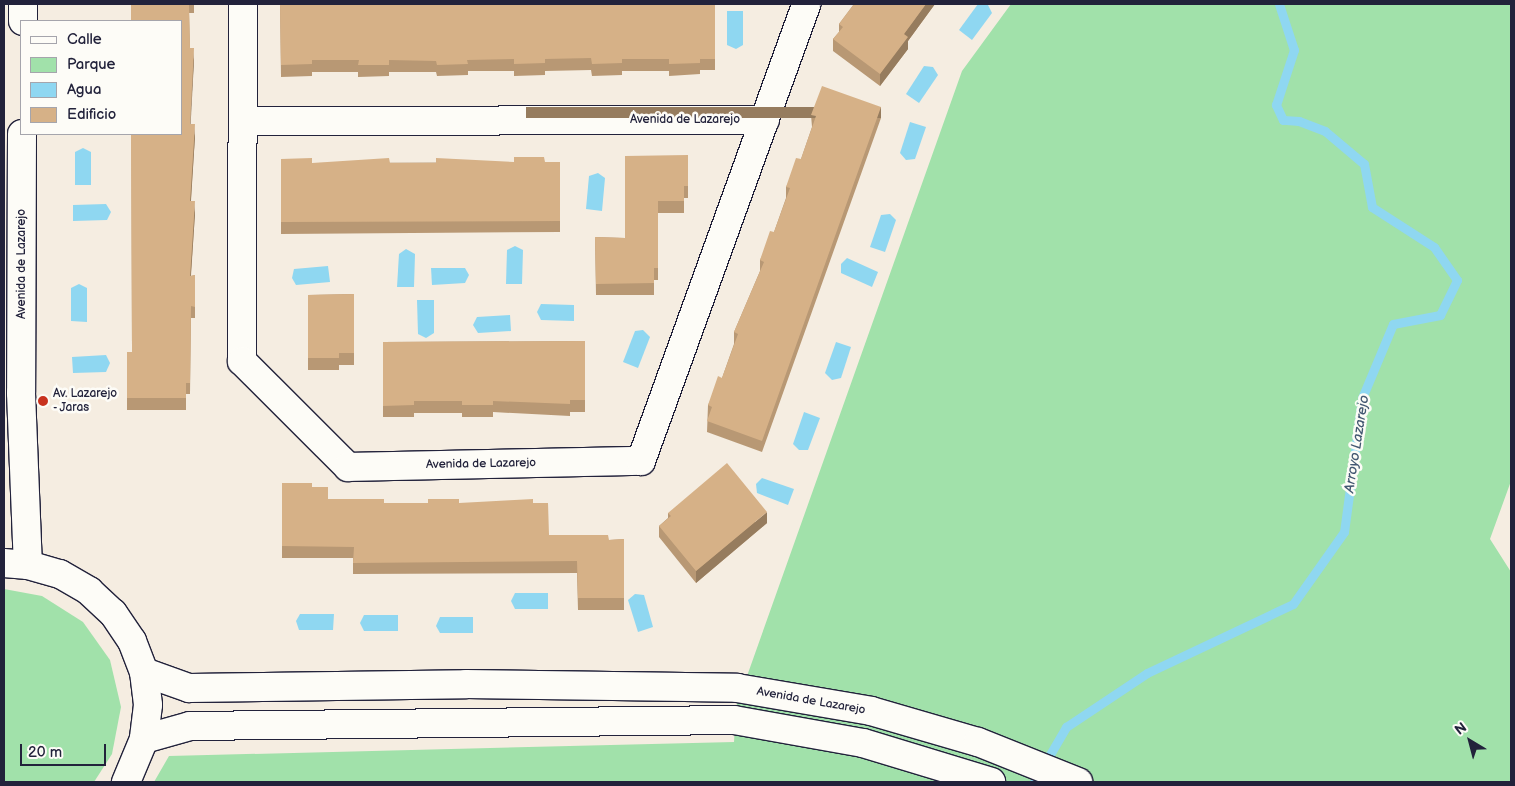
<!DOCTYPE html>
<html>
<head>
<meta charset="utf-8">
<style>
  body { margin:0 }
  #map { position:relative; width:1515px; height:786px; overflow:hidden; background:#f5ede1; font-family:"Balsamiq Sans",sans-serif }
  div>[style] { position:absolute }
  .green>* { inset:0; background:#a1e1aa }
  .water>* { inset:0; background:#8fd7f1 }
  .stream>* { height:9px; margin:-4.5px; padding:0 4.5px; transform-origin:4.5px; border-radius:4.5px; background:#8fd7f1 }
  .roads { filter:drop-shadow(1px 0 #22223b) drop-shadow(-1px 0 #22223b) drop-shadow(0 1px #22223b) drop-shadow(0 -1px #22223b) }
  .minor>* { height:28px; margin:-14px; padding:0 14px; transform-origin:14px; border-radius:14px; background:#fdfcf7 }
  .wall>* { inset:0; background:#b89874 }
  .shaded-wall>* { inset:0; background:#967c5e; transform-origin:0 0 }
  .building>* { inset:0; background:#d6b187 }
  .dots>* { width:14px; height:14px; translate:-50% -50%; box-sizing:border-box; border:2px solid #fdfcf7; border-radius:50% }
  span { translate:-50% -50%; white-space:nowrap; text-align:center; line-height:1.15; -webkit-text-stroke:5px #fdfcf7; paint-order:stroke }
  .street-label { font-size:12px; color:#22223b }
  .poi-label { font-size:12px; color:#22223b }
  .left { translate:0 -50%; text-align:left }
  .water-label { font-size:14px; color:#435872; font-style:italic }
  .frame { position:absolute; inset:0; border:5px solid #22223b; pointer-events:none }
  .legend { position:absolute; left:20px; top:20px; width:162px; height:115px; box-sizing:border-box; background:#fdfcf7; border:1px solid #a5a5ac; margin:0; padding:6px 9px; list-style:none; font-size:15px; color:#22223b }
  .legend li { display:flex; align-items:center; gap:10px; height:25px }
  .legend b { width:25px; border:1px solid #a5a5ac }
  .north { position:absolute; left:1445px; top:716px; width:50px; height:50px; -webkit-text-stroke:4px #fdfcf7; paint-order:stroke; rotate:323deg; font-size:14px; font-weight:700; line-height:20px; text-align:center; color:#22223b }
  .north::after { content:''; display:block; margin:auto; width:18px; height:22px; background:#22223b; clip-path:polygon(50% 0,100% 100%,50% 72%,0 100%) }
  .scale { position:absolute; left:20px; top:744px; width:86px; height:22px; box-sizing:border-box; border:2px solid #22223b; border-top:0; padding-left:6px; font-size:15px; line-height:18px; white-space:nowrap; color:#22223b; -webkit-text-stroke:4px #fdfcf7; paint-order:stroke }
</style>
</head>
<body>
<div id="map">
  <div class="green">
    <i style="clip-path:polygon(1011px 4px,1511px 4px,1511px 481px,1490px 539px,1511px 572px,1511px 782px,154px 782px,169px 756px,734px 742px,736px 707px,962px 71px)"></i>
    <i style="clip-path:polygon(4px 589px,42px 596px,83px 622px,110px 660px,121px 707px,112px 754px,94px 782px,4px 782px)"></i>
  </div>
  <div class="water">
    <i style="clip-path:polygon(978px 4px,988px 5px,992px 13px,972px 40px,959px 30px)"></i>
    <i style="clip-path:polygon(743px 11px,743px 45px,736px 49px,727px 45px,727px 11px)"></i>
    <i style="clip-path:polygon(924px 66px,933px 67px,938px 75px,919px 103px,906px 94px)"></i>
    <i style="clip-path:polygon(910px 122px,926px 127px,915px 159px,906px 160px,900px 153px)"></i>
    <i style="clip-path:polygon(83px 148px,91px 152px,91px 185px,75px 185px,75px 152px)"></i>
    <i style="clip-path:polygon(598px 173px,605px 178px,602px 211px,586px 209px,589px 176px)"></i>
    <i style="clip-path:polygon(106px 204px,111px 212px,107px 220px,73px 221px,73px 205px)"></i>
    <i style="clip-path:polygon(890px 214px,896px 220px,885px 252px,870px 247px,881px 215px)"></i>
    <i style="clip-path:polygon(515px 246px,523px 250px,522px 284px,506px 284px,507px 250px)"></i>
    <i style="clip-path:polygon(406px 249px,415px 254px,414px 287px,397px 287px,399px 254px)"></i>
    <i style="clip-path:polygon(847px 258px,878px 272px,872px 287px,841px 273px,841px 264px)"></i>
    <i style="clip-path:polygon(328px 266px,330px 282px,296px 285px,292px 278px,294px 269px)"></i>
    <i style="clip-path:polygon(431px 268px,465px 268px,469px 275px,465px 283px,432px 285px)"></i>
    <i style="clip-path:polygon(79px 284px,87px 288px,87px 322px,71px 321px,71px 288px)"></i>
    <i style="clip-path:polygon(417px 300px,434px 300px,434px 333px,426px 338px,418px 334px)"></i>
    <i style="clip-path:polygon(541px 304px,574px 305px,574px 321px,541px 320px,537px 312px)"></i>
    <i style="clip-path:polygon(510px 315px,511px 331px,478px 333px,473px 325px,477px 317px)"></i>
    <i style="clip-path:polygon(643px 330px,650px 337px,638px 368px,623px 362px,635px 331px)"></i>
    <i style="clip-path:polygon(836px 342px,851px 347px,841px 378px,832px 380px,825px 373px)"></i>
    <i style="clip-path:polygon(106px 355px,110px 363px,106px 372px,73px 373px,72px 357px)"></i>
    <i style="clip-path:polygon(804px 412px,820px 418px,808px 450px,799px 450px,793px 444px)"></i>
    <i style="clip-path:polygon(762px 478px,794px 489px,788px 505px,757px 493px,756px 484px)"></i>
    <i style="clip-path:polygon(515px 593px,548px 593px,548px 609px,515px 609px,511px 601px)"></i>
    <i style="clip-path:polygon(635px 594px,644px 595px,653px 627px,638px 632px,628px 600px)"></i>
    <i style="clip-path:polygon(300px 614px,334px 614px,333px 630px,299px 630px,296px 621px)"></i>
    <i style="clip-path:polygon(364px 615px,398px 615px,398px 631px,364px 631px,360px 623px)"></i>
    <i style="clip-path:polygon(440px 617px,473px 617px,473px 633px,440px 633px,436px 626px)"></i>
  </div>
  <div class="stream">
    <i style="left:1034px;top:782px;width:64px;rotate:-59.8deg"></i>
    <i style="left:1066px;top:727px;width:97px;rotate:-33.7deg"></i>
    <i style="left:1147px;top:673px;width:161px;rotate:-25.3deg"></i>
    <i style="left:1293px;top:604px;width:88px;rotate:-54.7deg"></i>
    <i style="left:1344px;top:532px;width:135px;rotate:-82.3deg"></i>
    <i style="left:1362px;top:398px;width:80px;rotate:-67.3deg"></i>
    <i style="left:1393px;top:324px;width:48px;rotate:-10.8deg"></i>
    <i style="left:1440px;top:315px;width:39px;rotate:-64deg"></i>
    <i style="left:1457px;top:280px;width:40px;rotate:-124.9deg"></i>
    <i style="left:1434px;top:247px;width:74px;rotate:-147.2deg"></i>
    <i style="left:1372px;top:207px;width:44px;rotate:-100.5deg"></i>
    <i style="left:1364px;top:164px;width:51px;rotate:-139.8deg"></i>
    <i style="left:1325px;top:131px;width:28px;rotate:-159deg"></i>
    <i style="left:1299px;top:121px;width:16px;rotate:-176deg"></i>
    <i style="left:1283px;top:120px;width:17px;rotate:-115deg"></i>
    <i style="left:1276px;top:105px;width:58px;rotate:-71.9deg"></i>
    <i style="left:1294px;top:50px;width:48px;rotate:-108.1deg"></i>
  </div>
  <div class="roads">
    <div class="minor">
      <i style="left:243px;top:4px;width:357px;rotate:90.2deg"></i>
      <i style="left:242px;top:361px;width:150px;rotate:45deg"></i>
      <i style="left:348px;top:467px;width:293px;rotate:-1.2deg"></i>
      <i style="left:641px;top:461px;width:486px;rotate:-70.1deg"></i>
      <i style="left:23px;top:21px;width:17px;rotate:-90deg"></i>
      <i style="left:245px;top:121px;width:520px;rotate:-0.11deg"></i>
      <i style="left:22px;top:134px;width:259px;rotate:90.2deg"></i>
      <i style="left:21px;top:393px;width:172px;rotate:87.7deg"></i>
      <i style="left:4px;top:563px;width:24px;rotate:5deg"></i>
      <i style="left:28px;top:565px;width:33px;rotate:16deg"></i>
      <i style="left:60px;top:574px;width:34px;rotate:30deg"></i>
      <i style="left:89px;top:591px;width:33px;rotate:43deg"></i>
      <i style="left:113px;top:613px;width:34px;rotate:56deg"></i>
      <i style="left:132px;top:641px;width:33px;rotate:69deg"></i>
      <i style="left:144px;top:672px;width:33px;rotate:83deg"></i>
      <i style="left:148px;top:705px;width:34px;rotate:97deg"></i>
      <i style="left:144px;top:739px;width:47px;rotate:112.7deg"></i>
      <i style="left:144px;top:672px;width:48px;rotate:19.6deg"></i>
      <i style="left:189px;top:688px;width:277px;rotate:-0.8deg"></i>
      <i style="left:466px;top:684px;width:271px;rotate:0.8deg"></i>
      <i style="left:737px;top:688px;width:136px;rotate:9.7deg"></i>
      <i style="left:871px;top:711px;width:111px;rotate:16.2deg"></i>
      <i style="left:978px;top:742px;width:108px;rotate:21.8deg"></i>
      <i style="left:144px;top:739px;width:48px;rotate:-15.8deg"></i>
      <i style="left:190px;top:726px;width:544px;rotate:-0.63deg"></i>
      <i style="left:734px;top:720px;width:131px;rotate:10.1deg"></i>
      <i style="left:863px;top:743px;width:134px;rotate:16.9deg"></i>
    </div>
  </div>
  <div class="wall">
    <i style="clip-path:polygon(131px 4px,194px 4px,194px 13px,189px 13px,190px 48px,194px 60px,190px 124px,195px 136px,191px 201px,195px 213px,191px 276px,195px 275px,195px 318px,191px 318px,190px 394px,186px 394px,186px 410px,127px 410px,127px 352px,132px 352px)"></i>
    <i style="clip-path:polygon(280px 4px,715px 4px,715px 70px,700px 70px,700px 74px,669px 76px,669px 71px,622px 71px,622px 75px,592px 76px,591px 70px,545px 71px,545px 75px,514px 76px,514px 71px,468px 71px,468px 75px,437px 76px,436px 72px,389px 72px,389px 76px,358px 77px,358px 72px,312px 72px,312px 76px,281px 77px)"></i>
    <i style="clip-path:polygon(854px 4px,935px 4px,908px 41px,908px 49px,880px 86px,833px 51px,833px 39px,839px 32px,839px 24px)"></i>
    <i style="clip-path:polygon(811px 115px,881px 118px,762px 452px,707px 432px,708px 405px,722px 378px,734px 344px,734px 332px,760px 271px,760px 260px,774px 232px,786px 198px,786px 187px,801px 159px,812px 127px)"></i>
    <i style="clip-path:polygon(688px 155px,688px 198px,684px 198px,684px 213px,658px 213px,658px 280px,654px 280px,654px 295px,596px 295px,595px 237px,625px 238px)"></i>
    <i style="clip-path:polygon(281px 159px,312px 163px,560px 162px,560px 232px,281px 234px)"></i>
    <i style="clip-path:polygon(354px 294px,354px 365px,339px 365px,339px 370px,308px 370px,308px 295px)"></i>
    <i style="clip-path:polygon(585px 341px,585px 412px,570px 412px,570px 416px,493px 412px,493px 417px,462px 417px,462px 413px,414px 413px,414px 417px,383px 417px,383px 342px)"></i>
    <i style="clip-path:polygon(282px 483px,312px 487px,328px 499px,384px 503px,533px 503px,549px 535px,609px 540px,624px 539px,624px 610px,578px 610px,577px 573px,353px 574px,353px 558px,282px 558px)"></i>
    <i style="clip-path:polygon(668px 513px,767px 523px,696px 583px,659px 537px,659px 526px,668px 518px)"></i>
  </div>
  <div class="shaded-wall">
    <i style="clip-path:polygon(926px 4px,935px 4px,908px 41px,908px 49px,880px 86px,880px 74px,904px 34px)"></i>
    <i style="clip-path:polygon(194px 48px,194px 60px,190px 136px,190px 124px)"></i>
    <i style="left:881px;top:107px;width:11px;height:355px;rotate:90deg"></i>
    <i style="clip-path:polygon(195px 124px,195px 136px,190px 213px,190px 201px)"></i>
    <i style="clip-path:polygon(195px 201px,195px 213px,190px 287px,190px 276px)"></i>
    <i style="clip-path:polygon(767px 512px,767px 523px,696px 583px,696px 571px)"></i>
  </div>
  <div class="building">
    <i style="clip-path:polygon(131px 4px,189px 4px,190px 48px,194px 48px,190px 124px,195px 124px,190px 201px,195px 201px,190px 276px,195px 275px,195px 307px,191px 306px,190px 383px,186px 383px,186px 398px,127px 398px,127px 352px,132px 352px,131px 134px,181px 134px,181px 21px,131px 21px)"></i>
    <i style="clip-path:polygon(280px 4px,715px 4px,715px 59px,700px 59px,700px 63px,669px 64px,669px 59px,622px 59px,622px 63px,592px 64px,591px 58px,545px 59px,545px 63px,514px 64px,514px 59px,467px 60px,468px 64px,437px 65px,436px 61px,389px 60px,389px 65px,358px 65px,359px 60px,312px 60px,312px 64px,281px 65px)"></i>
    <i style="clip-path:polygon(854px 4px,926px 4px,904px 34px,908px 37px,880px 74px,833px 39px,843px 27px,839px 24px)"></i>
    <i style="clip-path:polygon(822px 86px,881px 107px,762px 441px,707px 421px,712px 407px,708px 405px,718px 376px,722px 378px,738px 334px,734px 332px,764px 262px,760px 260px,770px 231px,774px 232px,790px 188px,786px 187px,796px 158px,801px 159px,816px 116px,811px 115px)"></i>
    <i style="clip-path:polygon(688px 155px,688px 186px,684px 186px,684px 201px,658px 201px,658px 268px,654px 268px,654px 283px,596px 284px,595px 237px,625px 238px,625px 156px)"></i>
    <i style="clip-path:polygon(514px 157px,544px 157px,545px 162px,560px 162px,560px 221px,281px 222px,281px 159px,312px 158px,312px 163px,389px 158px,390px 163px,436px 163px,436px 158px,514px 162px)"></i>
    <i style="clip-path:polygon(354px 294px,354px 353px,339px 353px,339px 358px,308px 358px,308px 295px)"></i>
    <i style="clip-path:polygon(585px 341px,585px 400px,570px 400px,570px 404px,493px 401px,493px 405px,462px 405px,462px 401px,414px 401px,414px 405px,383px 406px,383px 342px)"></i>
    <i style="clip-path:polygon(727px 463px,767px 512px,696px 571px,659px 526px,671px 516px,668px 513px)"></i>
    <i style="clip-path:polygon(282px 483px,312px 483px,312px 487px,328px 487px,328px 499px,384px 499px,384px 503px,428px 503px,428px 499px,459px 499px,459px 503px,533px 499px,533px 503px,548px 503px,549px 535px,608px 535px,609px 540px,624px 539px,624px 598px,578px 598px,577px 561px,353px 563px,354px 547px,282px 546px)"></i>
  </div>
  <div class="dots">
    <i style="left:43px;top:401px;background:#c8321e"></i>
  </div>
  <div class="street-label">
    <span style="left:685px;top:120px">Avenida de Lazarejo</span>
    <span style="left:22px;top:264px;rotate:-90deg">Avenida de Lazarejo</span>
    <span style="left:481px;top:464px;rotate:-1deg">Avenida de Lazarejo</span>
    <span style="left:811px;top:701px;rotate:10deg">Avenida de Lazarejo</span>
  </div>
  <div class="poi-label">
    <span class="left" style="left:53px;top:401px">Av. Lazarejo<br>- Jaras</span>
  </div>
  <div class="water-label">
    <span style="left:1357px;top:444px;rotate:-81deg">Arroyo Lazarejo</span>
  </div>
  <div class="frame"></div>
  <ul class="legend">
  <li><b style="height:6px;background:#fdfcf7"></b>Calle</li>
  <li><b style="height:14px;background:#a1e1aa"></b>Parque</li>
  <li><b style="height:14px;background:#8fd7f1"></b>Agua</li>
  <li><b style="height:14px;background:#d6b187"></b>Edificio</li>
  </ul>
  <div class="north">N</div>
  <div class="scale">20 m</div>
</div>
</body>
</html>
